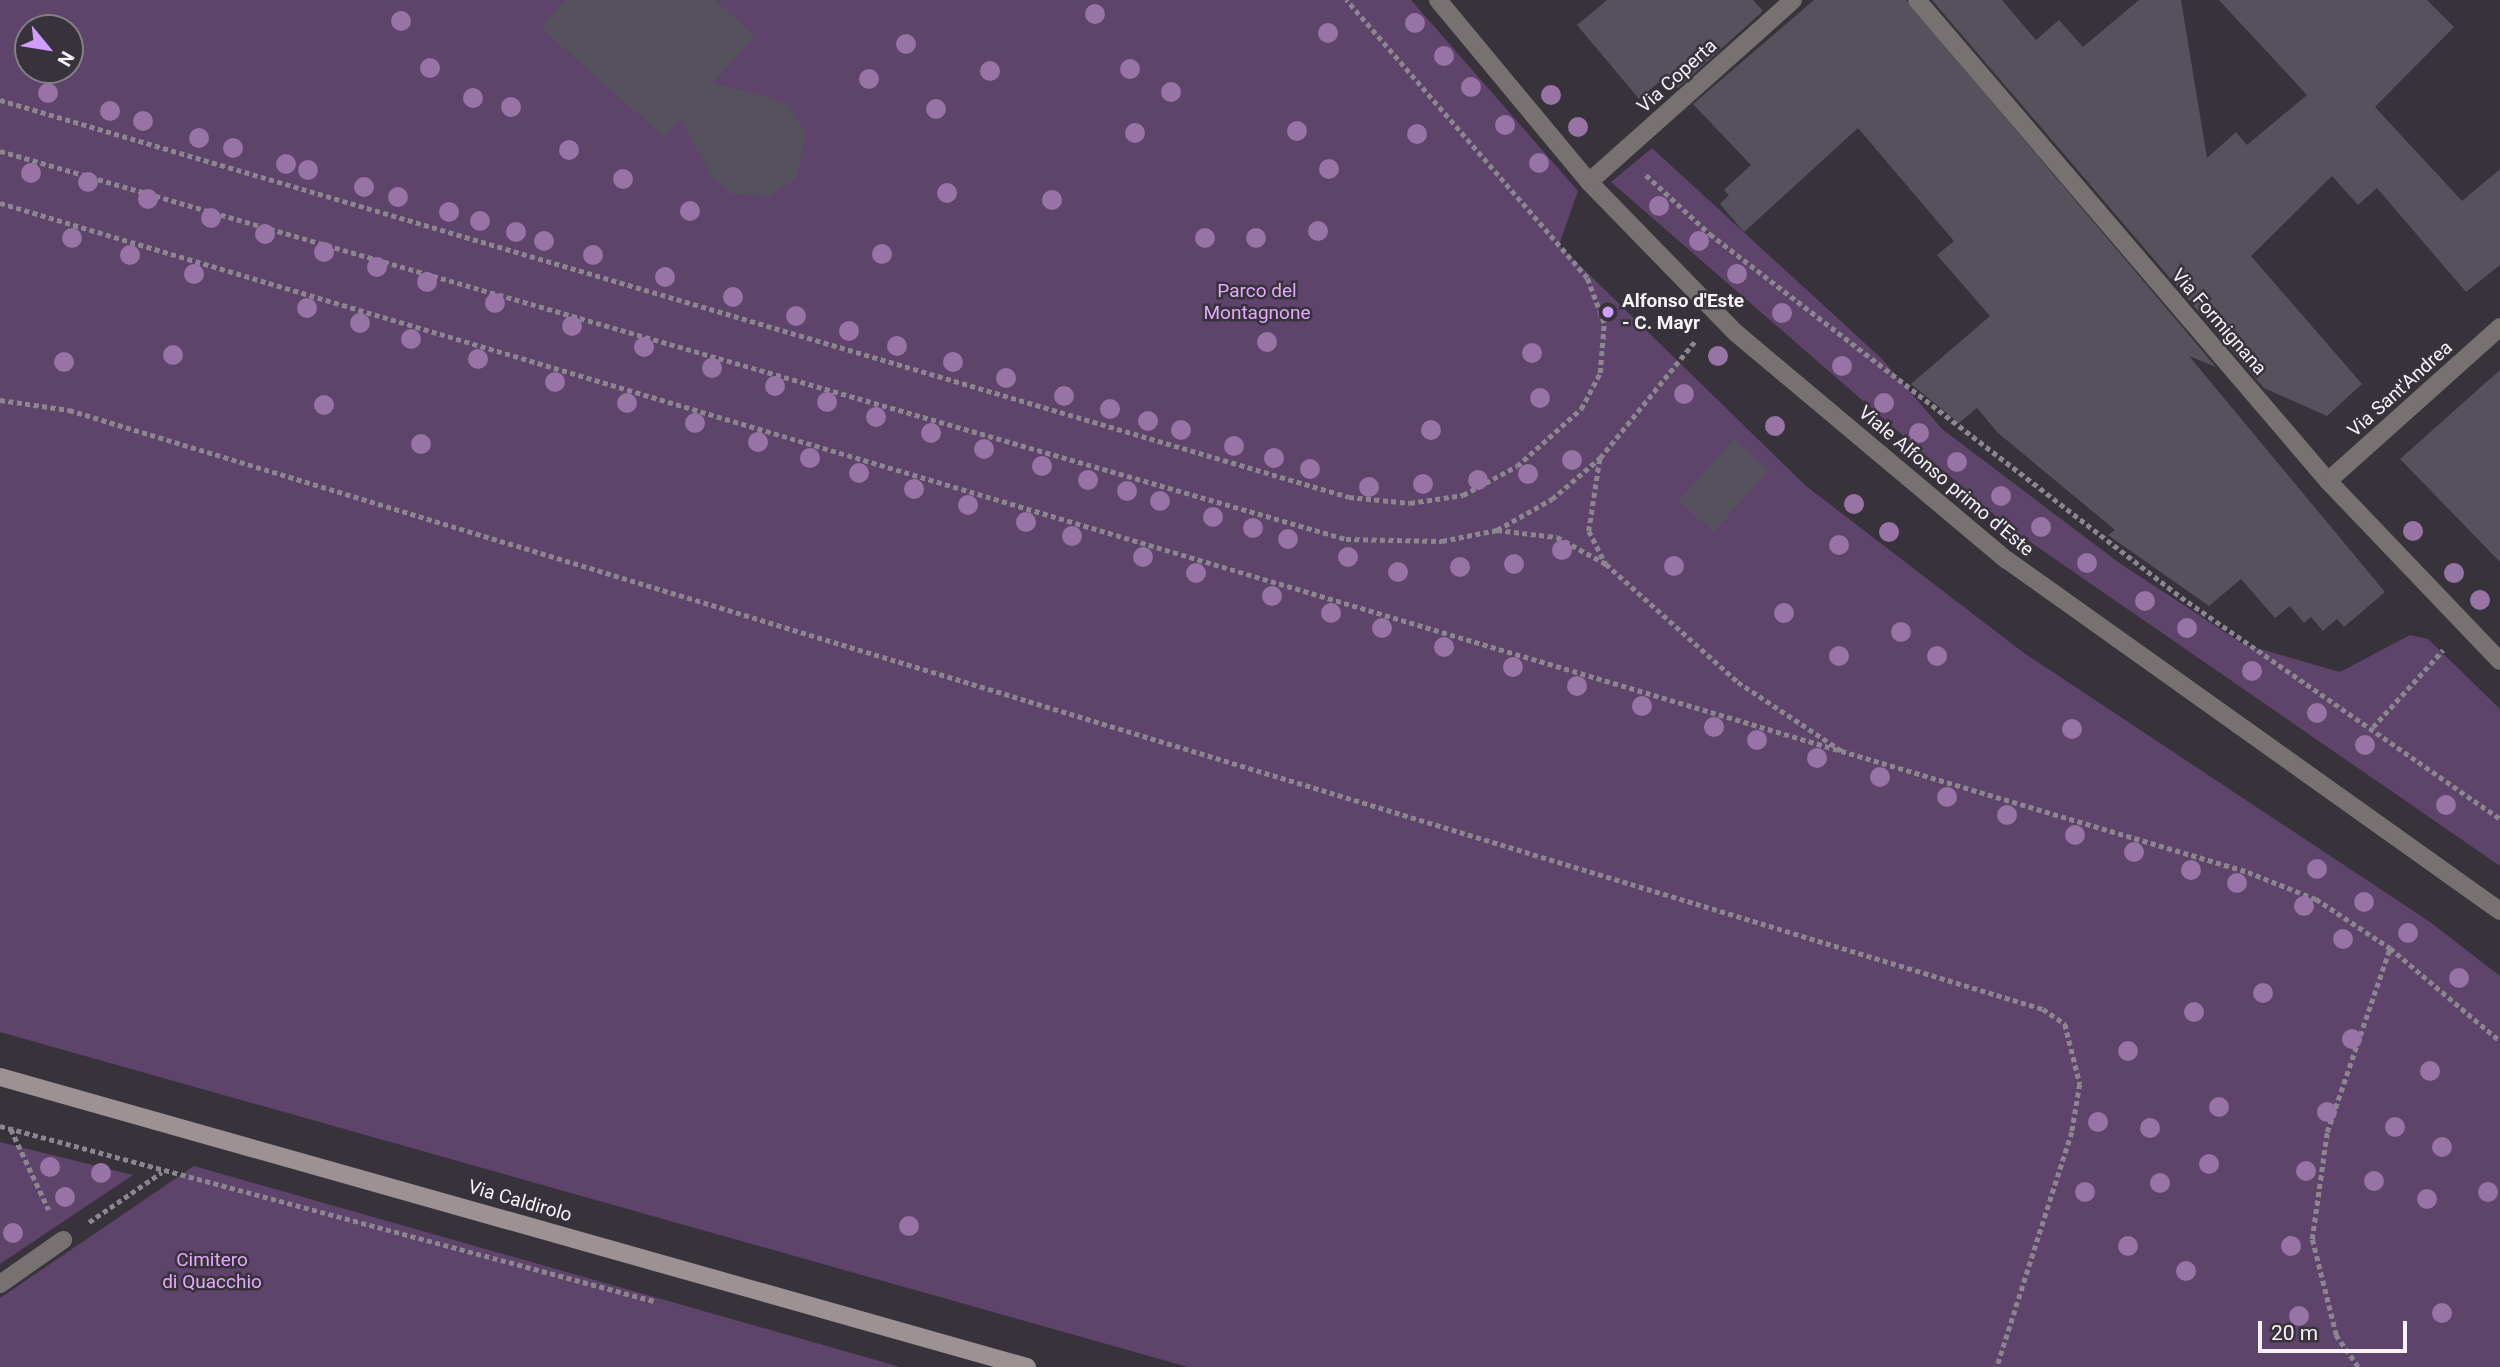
<!DOCTYPE html>
<html>
<head>
<meta charset="utf-8">
<style>
  body { margin:0 }
  #map { position:relative; width:2500px; height:1367px; overflow:hidden; background:#38323b; font-family:Roboto,sans-serif }
  div>[style] { position:absolute }
  .green>* { inset:0; background:#5e436a }
  .building>* { inset:0; background:#56525d; transform-origin:0 0 }
  .path>* { height:4.5px; margin-top:-2.25px; transform-origin:0; background:repeating-linear-gradient(90deg,#8c878e 0 5px,transparent 0 8.5px) }
  .service>* { height:18px; margin:-9px; padding:0 9px; transform-origin:9px; border-radius:9px; background:#787171 }
  .minor>* { height:18px; margin:-9px; padding:0 9px; transform-origin:9px; border-radius:9px; background:#787171 }
  .secondary>* { height:18px; margin:-9px; padding:0 9px; transform-origin:9px; border-radius:9px; background:#9d9293 }
  .trees>* { width:20px; height:20px; margin:-10px; border-radius:50%; background:#9773a6 }
  .dots>* { width:19px; height:19px; translate:-50% -50%; box-sizing:border-box; border:4px solid #38323b; border-radius:50% }
  span { translate:-50% -50%; white-space:nowrap; text-align:center; line-height:1.15; -webkit-text-stroke:5px #38323b; paint-order:stroke }
  .street-label { font-size:19px; color:#f6f2f8 }
  .park-label { font-size:19px; color:#e4a9fe }
  .poi-label { font-size:19px; color:#f6f2f8; font-weight:700 }
  .left { translate:0 -50%; text-align:left }
  .north { position:absolute; left:14px; top:14px; width:70px; height:70px; box-sizing:border-box; background:#38323b; border:2px solid #847f87; border-radius:50%; rotate:120deg; font-size:19px; font-weight:700; line-height:28px; text-align:center; color:#f6f2f8 }
  .north::after { content:''; display:block; margin:auto; width:24px; height:32px; background:#d09dfe; clip-path:polygon(50% 0,100% 100%,50% 72%,0 100%) }
  .scale { position:absolute; left:2258px; top:1321px; width:149px; height:32px; box-sizing:border-box; border:4px solid #f6f2f8; border-top:0; padding-left:9px; font-size:21px; line-height:24px; white-space:nowrap; color:#f6f2f8; -webkit-text-stroke:5px #38323b; paint-order:stroke }
</style>
</head>
<body>
<div id="map">
  <div class="green">
    <i style="clip-path:polygon(evenodd,0 0,1411px 0,1578px 191px,1559px 245px,1806px 486px,2024px 653px,2430px 922px,2500px 976px,2500px 1367px,1188px 1367px,0 1032px,0 0,28px 28px,70px 28px,70px 70px,28px 70px,28px 28px)"></i>
    <i style="clip-path:polygon(1652px 148px,1881px 358px,1942px 429px,2118px 562px,2243px 644px,2340px 672px,2410px 635px,2428px 639px,2500px 709px,2500px 866px,2007px 526px,1611px 182px)"></i>
    <i style="clip-path:polygon(0 1142px,133px 1175px,0 1264px)"></i>
    <i style="clip-path:polygon(194px 1166px,897px 1366px,900px 1367px,0 1367px,0 1298px)"></i>
  </div>
  <div class="building">
    <i style="clip-path:polygon(565px 0,715px 0,755px 36px,713px 83px,788px 103px,806px 135px,796px 178px,770px 196px,732px 194px,712px 177px,681px 119px,665px 138px,541px 28px)"></i>
    <i style="clip-path:polygon(1607px 0,1753px 0,1763px 11px,1678px 88px,1666px 76px,1639px 99px,1577px 25px)"></i>
    <i style="clip-path:polygon(1814px 0,1906px 0,2216px 367px,2189px 356px,2385px 592px,2344px 627px,2337px 619px,2323px 631px,2311px 617px,2304px 623px,2290px 606px,2275px 618px,2241px 579px,2209px 606px,2108px 535px,2115px 530px,1998px 433px,1977px 408px,1959px 423px,1911px 384px,1990px 316px,1937px 255px,1954px 241px,1858px 128px,1744px 232px,1720px 204px,1729px 195px,1724px 190px,1751px 165px,1693px 104px)"></i>
    <i style="clip-path:polygon(1932px 0,2002px 0,2036px 40px,2059px 20px,2083px 47px,2139px 0,2181px 0,2207px 158px,2236px 132px,2247px 145px,2307px 95px,2219px 0,2427px 0,2454px 27px,2375px 107px,2462px 201px,2500px 169px,2500px 265px,2466px 292px,2377px 188px,2358px 205px,2332px 176px,2251px 256px,2362px 384px,2327px 416px,2264px 388px)"></i>
    <i style="clip-path:polygon(2500px 370px,2500px 562px,2400px 459px)"></i>
    <i style="left:1734px;top:439px;width:47px;height:83px;rotate:42deg"></i>
  </div>
  <div class="path">
    <i style="left:0;top:100px;width:1406px;rotate:16.4deg"></i>
    <i style="left:1349px;top:497px;width:61px;rotate:5.6deg"></i>
    <i style="left:1410px;top:503px;width:54px;rotate:-8.6deg"></i>
    <i style="left:1463px;top:495px;width:61px;rotate:-28.2deg"></i>
    <i style="left:1517px;top:466px;width:86px;rotate:-41.7deg"></i>
    <i style="left:1581px;top:409px;width:41px;rotate:-62.2deg"></i>
    <i style="left:1600px;top:373px;width:50px;rotate:-85.4deg"></i>
    <i style="left:1604px;top:323px;width:48px;rotate:-110.7deg"></i>
    <i style="left:1587px;top:278px;width:368px;rotate:-130.9deg"></i>
    <i style="left:0;top:151px;width:1401px;rotate:16.08deg"></i>
    <i style="left:1346px;top:539px;width:96px;rotate:1.2deg"></i>
    <i style="left:1442px;top:541px;width:56px;rotate:-11.3deg"></i>
    <i style="left:1497px;top:530px;width:63px;rotate:-29.4deg"></i>
    <i style="left:1552px;top:499px;width:63px;rotate:-40.5deg"></i>
    <i style="left:1600px;top:458px;width:151px;rotate:-50.9deg"></i>
    <i style="left:1646px;top:175px;width:87px;rotate:42.7deg"></i>
    <i style="left:1710px;top:234px;width:595px;rotate:37.62deg"></i>
    <i style="left:2181px;top:597px;width:389px;rotate:34.8deg"></i>
    <i style="left:0;top:203px;width:2345px;rotate:16.57deg"></i>
    <i style="left:2248px;top:872px;width:73px;rotate:21.7deg"></i>
    <i style="left:2316px;top:899px;width:89px;rotate:33.5deg"></i>
    <i style="left:2390px;top:948px;width:144px;rotate:40.2deg"></i>
    <i style="left:0;top:400px;width:70px;rotate:8.2deg"></i>
    <i style="left:69px;top:410px;width:2063px;rotate:16.88deg"></i>
    <i style="left:2043px;top:1009px;width:27px;rotate:34deg"></i>
    <i style="left:2065px;top:1024px;width:62px;rotate:76deg"></i>
    <i style="left:2080px;top:1084px;width:49px;rotate:99.5deg"></i>
    <i style="left:2072px;top:1132px;width:247px;rotate:107.7deg"></i>
    <i style="left:1600px;top:459px;width:73px;rotate:98.7deg"></i>
    <i style="left:1589px;top:531px;width:37px;rotate:63deg"></i>
    <i style="left:1497px;top:530px;width:60px;rotate:6.7deg"></i>
    <i style="left:1557px;top:537px;width:56px;rotate:28.9deg"></i>
    <i style="left:1606px;top:564px;width:177px;rotate:41.8deg"></i>
    <i style="left:1738px;top:682px;width:128px;rotate:33.6deg"></i>
    <i style="left:2373px;top:727px;width:104px;rotate:-47.7deg"></i>
    <i style="left:0;top:1126px;width:677px;rotate:14.98deg"></i>
    <i style="left:11px;top:1129px;width:89px;rotate:64.9deg"></i>
    <i style="left:89px;top:1222px;width:88px;rotate:-34.4deg"></i>
    <i style="left:2358px;top:1367px;width:39px;rotate:-125deg"></i>
    <i style="left:2336px;top:1335px;width:99px;rotate:-104deg"></i>
    <i style="left:2312px;top:1239px;width:108px;rotate:-82deg"></i>
    <i style="left:2327px;top:1132px;width:194px;rotate:-71.1deg"></i>
  </div>
  <div class="service">
    <i style="left:0;top:1284px;width:77px;rotate:-34.9deg"></i>
  </div>
  <div class="minor">
    <i style="left:1438px;top:0;width:236px;rotate:50.3deg"></i>
    <i style="left:1589px;top:182px;width:211px;rotate:45.8deg"></i>
    <i style="left:1736px;top:333px;width:354px;rotate:40deg"></i>
    <i style="left:2007px;top:560px;width:605px;rotate:35.45deg"></i>
    <i style="left:1917px;top:0;width:633px;rotate:49.49deg"></i>
    <i style="left:2328px;top:481px;width:249px;rotate:46.3deg"></i>
    <i style="left:1589px;top:182px;width:273px;rotate:-41.7deg"></i>
    <i style="left:2328px;top:481px;width:231px;rotate:-41.8deg"></i>
  </div>
  <div class="secondary">
    <i style="left:0;top:1077px;width:1067px;rotate:15.77deg"></i>
  </div>
  <div class="trees">
    <i style="left:1095px;top:14px"></i>
    <i style="left:401px;top:21px"></i>
    <i style="left:1415px;top:23px"></i>
    <i style="left:1328px;top:33px"></i>
    <i style="left:906px;top:44px"></i>
    <i style="left:1444px;top:56px"></i>
    <i style="left:430px;top:68px"></i>
    <i style="left:1130px;top:69px"></i>
    <i style="left:990px;top:71px"></i>
    <i style="left:869px;top:79px"></i>
    <i style="left:1471px;top:87px"></i>
    <i style="left:1171px;top:92px"></i>
    <i style="left:48px;top:93px"></i>
    <i style="left:1551px;top:95px"></i>
    <i style="left:473px;top:98px"></i>
    <i style="left:511px;top:107px"></i>
    <i style="left:936px;top:109px"></i>
    <i style="left:110px;top:111px"></i>
    <i style="left:143px;top:121px"></i>
    <i style="left:1505px;top:125px"></i>
    <i style="left:1578px;top:127px"></i>
    <i style="left:1297px;top:131px"></i>
    <i style="left:1135px;top:133px"></i>
    <i style="left:1417px;top:134px"></i>
    <i style="left:199px;top:138px"></i>
    <i style="left:233px;top:148px"></i>
    <i style="left:569px;top:150px"></i>
    <i style="left:1539px;top:163px"></i>
    <i style="left:286px;top:164px"></i>
    <i style="left:1329px;top:169px"></i>
    <i style="left:308px;top:170px"></i>
    <i style="left:31px;top:173px"></i>
    <i style="left:623px;top:179px"></i>
    <i style="left:88px;top:182px"></i>
    <i style="left:364px;top:187px"></i>
    <i style="left:947px;top:193px"></i>
    <i style="left:398px;top:197px"></i>
    <i style="left:148px;top:199px"></i>
    <i style="left:1052px;top:200px"></i>
    <i style="left:1659px;top:206px"></i>
    <i style="left:690px;top:211px"></i>
    <i style="left:449px;top:212px"></i>
    <i style="left:211px;top:218px"></i>
    <i style="left:480px;top:221px"></i>
    <i style="left:1318px;top:231px"></i>
    <i style="left:516px;top:232px"></i>
    <i style="left:265px;top:234px"></i>
    <i style="left:72px;top:238px"></i>
    <i style="left:1205px;top:238px"></i>
    <i style="left:1256px;top:238px"></i>
    <i style="left:544px;top:241px"></i>
    <i style="left:1699px;top:241px"></i>
    <i style="left:324px;top:252px"></i>
    <i style="left:882px;top:254px"></i>
    <i style="left:130px;top:255px"></i>
    <i style="left:593px;top:255px"></i>
    <i style="left:377px;top:267px"></i>
    <i style="left:194px;top:274px"></i>
    <i style="left:1737px;top:274px"></i>
    <i style="left:665px;top:277px"></i>
    <i style="left:427px;top:282px"></i>
    <i style="left:733px;top:297px"></i>
    <i style="left:495px;top:303px"></i>
    <i style="left:307px;top:308px"></i>
    <i style="left:1782px;top:313px"></i>
    <i style="left:796px;top:316px"></i>
    <i style="left:360px;top:323px"></i>
    <i style="left:572px;top:326px"></i>
    <i style="left:849px;top:331px"></i>
    <i style="left:411px;top:339px"></i>
    <i style="left:1267px;top:342px"></i>
    <i style="left:897px;top:346px"></i>
    <i style="left:644px;top:347px"></i>
    <i style="left:1532px;top:353px"></i>
    <i style="left:173px;top:355px"></i>
    <i style="left:1718px;top:356px"></i>
    <i style="left:478px;top:359px"></i>
    <i style="left:64px;top:362px"></i>
    <i style="left:953px;top:362px"></i>
    <i style="left:1842px;top:366px"></i>
    <i style="left:712px;top:368px"></i>
    <i style="left:1006px;top:378px"></i>
    <i style="left:555px;top:382px"></i>
    <i style="left:775px;top:386px"></i>
    <i style="left:1684px;top:394px"></i>
    <i style="left:1064px;top:396px"></i>
    <i style="left:1540px;top:398px"></i>
    <i style="left:827px;top:402px"></i>
    <i style="left:627px;top:403px"></i>
    <i style="left:1884px;top:403px"></i>
    <i style="left:324px;top:405px"></i>
    <i style="left:1110px;top:409px"></i>
    <i style="left:876px;top:417px"></i>
    <i style="left:1148px;top:421px"></i>
    <i style="left:695px;top:423px"></i>
    <i style="left:1775px;top:426px"></i>
    <i style="left:1181px;top:430px"></i>
    <i style="left:1431px;top:430px"></i>
    <i style="left:931px;top:433px"></i>
    <i style="left:1919px;top:433px"></i>
    <i style="left:758px;top:442px"></i>
    <i style="left:421px;top:444px"></i>
    <i style="left:1234px;top:446px"></i>
    <i style="left:984px;top:449px"></i>
    <i style="left:810px;top:458px"></i>
    <i style="left:1274px;top:458px"></i>
    <i style="left:1572px;top:460px"></i>
    <i style="left:1957px;top:462px"></i>
    <i style="left:1042px;top:466px"></i>
    <i style="left:1310px;top:469px"></i>
    <i style="left:859px;top:473px"></i>
    <i style="left:1528px;top:474px"></i>
    <i style="left:1088px;top:480px"></i>
    <i style="left:1478px;top:480px"></i>
    <i style="left:1423px;top:484px"></i>
    <i style="left:1369px;top:487px"></i>
    <i style="left:914px;top:489px"></i>
    <i style="left:1127px;top:491px"></i>
    <i style="left:2001px;top:496px"></i>
    <i style="left:1160px;top:501px"></i>
    <i style="left:1854px;top:504px"></i>
    <i style="left:968px;top:505px"></i>
    <i style="left:1213px;top:517px"></i>
    <i style="left:1026px;top:522px"></i>
    <i style="left:2041px;top:527px"></i>
    <i style="left:1253px;top:528px"></i>
    <i style="left:2413px;top:531px"></i>
    <i style="left:1889px;top:532px"></i>
    <i style="left:1072px;top:536px"></i>
    <i style="left:1288px;top:539px"></i>
    <i style="left:1839px;top:545px"></i>
    <i style="left:1562px;top:550px"></i>
    <i style="left:1143px;top:557px"></i>
    <i style="left:1348px;top:557px"></i>
    <i style="left:2087px;top:563px"></i>
    <i style="left:1514px;top:564px"></i>
    <i style="left:1674px;top:566px"></i>
    <i style="left:1460px;top:567px"></i>
    <i style="left:1398px;top:572px"></i>
    <i style="left:1196px;top:573px"></i>
    <i style="left:2454px;top:573px"></i>
    <i style="left:1272px;top:596px"></i>
    <i style="left:2480px;top:600px"></i>
    <i style="left:2145px;top:601px"></i>
    <i style="left:1331px;top:613px"></i>
    <i style="left:1784px;top:613px"></i>
    <i style="left:1382px;top:628px"></i>
    <i style="left:2187px;top:628px"></i>
    <i style="left:1901px;top:632px"></i>
    <i style="left:1444px;top:647px"></i>
    <i style="left:1839px;top:656px"></i>
    <i style="left:1937px;top:656px"></i>
    <i style="left:1513px;top:667px"></i>
    <i style="left:2252px;top:671px"></i>
    <i style="left:1577px;top:686px"></i>
    <i style="left:1642px;top:706px"></i>
    <i style="left:2317px;top:713px"></i>
    <i style="left:1714px;top:727px"></i>
    <i style="left:2072px;top:729px"></i>
    <i style="left:1757px;top:740px"></i>
    <i style="left:2365px;top:745px"></i>
    <i style="left:1817px;top:758px"></i>
    <i style="left:1880px;top:777px"></i>
    <i style="left:1947px;top:797px"></i>
    <i style="left:2446px;top:805px"></i>
    <i style="left:2007px;top:815px"></i>
    <i style="left:2075px;top:835px"></i>
    <i style="left:2134px;top:852px"></i>
    <i style="left:2317px;top:869px"></i>
    <i style="left:2191px;top:870px"></i>
    <i style="left:2237px;top:883px"></i>
    <i style="left:2364px;top:902px"></i>
    <i style="left:2304px;top:906px"></i>
    <i style="left:2408px;top:933px"></i>
    <i style="left:2343px;top:939px"></i>
    <i style="left:2459px;top:978px"></i>
    <i style="left:2263px;top:993px"></i>
    <i style="left:2194px;top:1012px"></i>
    <i style="left:2352px;top:1039px"></i>
    <i style="left:2128px;top:1051px"></i>
    <i style="left:2430px;top:1071px"></i>
    <i style="left:2219px;top:1107px"></i>
    <i style="left:2327px;top:1112px"></i>
    <i style="left:2098px;top:1122px"></i>
    <i style="left:2395px;top:1127px"></i>
    <i style="left:2150px;top:1128px"></i>
    <i style="left:2442px;top:1147px"></i>
    <i style="left:2209px;top:1164px"></i>
    <i style="left:50px;top:1167px"></i>
    <i style="left:2306px;top:1171px"></i>
    <i style="left:101px;top:1173px"></i>
    <i style="left:2374px;top:1181px"></i>
    <i style="left:2160px;top:1183px"></i>
    <i style="left:2085px;top:1192px"></i>
    <i style="left:2488px;top:1192px"></i>
    <i style="left:65px;top:1197px"></i>
    <i style="left:2427px;top:1199px"></i>
    <i style="left:909px;top:1226px"></i>
    <i style="left:13px;top:1233px"></i>
    <i style="left:2128px;top:1246px"></i>
    <i style="left:2291px;top:1246px"></i>
    <i style="left:2186px;top:1271px"></i>
    <i style="left:2442px;top:1313px"></i>
    <i style="left:2299px;top:1316px"></i>
  </div>
  <div class="dots">
    <i style="left:1608px;top:312px;background:#d09dfe"></i>
  </div>
  <div class="street-label">
    <span style="left:1677px;top:76px;rotate:-42deg">Via Coperta</span>
    <span style="left:2219px;top:322px;rotate:49deg">Via Formignana</span>
    <span style="left:2400px;top:389px;rotate:-42deg">Via Sant'Andrea</span>
    <span style="left:1946px;top:481px;rotate:40deg">Viale Alfonso primo d'Este</span>
    <span style="left:520px;top:1201px;rotate:16deg">Via Caldirolo</span>
  </div>
  <div class="park-label">
    <span style="left:1257px;top:302px">Parco del<br>Montagnone</span>
    <span style="left:212px;top:1271px">Cimitero<br>di Quacchio</span>
  </div>
  <div class="poi-label">
    <span class="left" style="left:1622px;top:312px">Alfonso d'Este<br>- C. Mayr</span>
  </div>
  <div class="north">N</div>
  <div class="scale">20 m</div>
</div>
</body>
</html>
